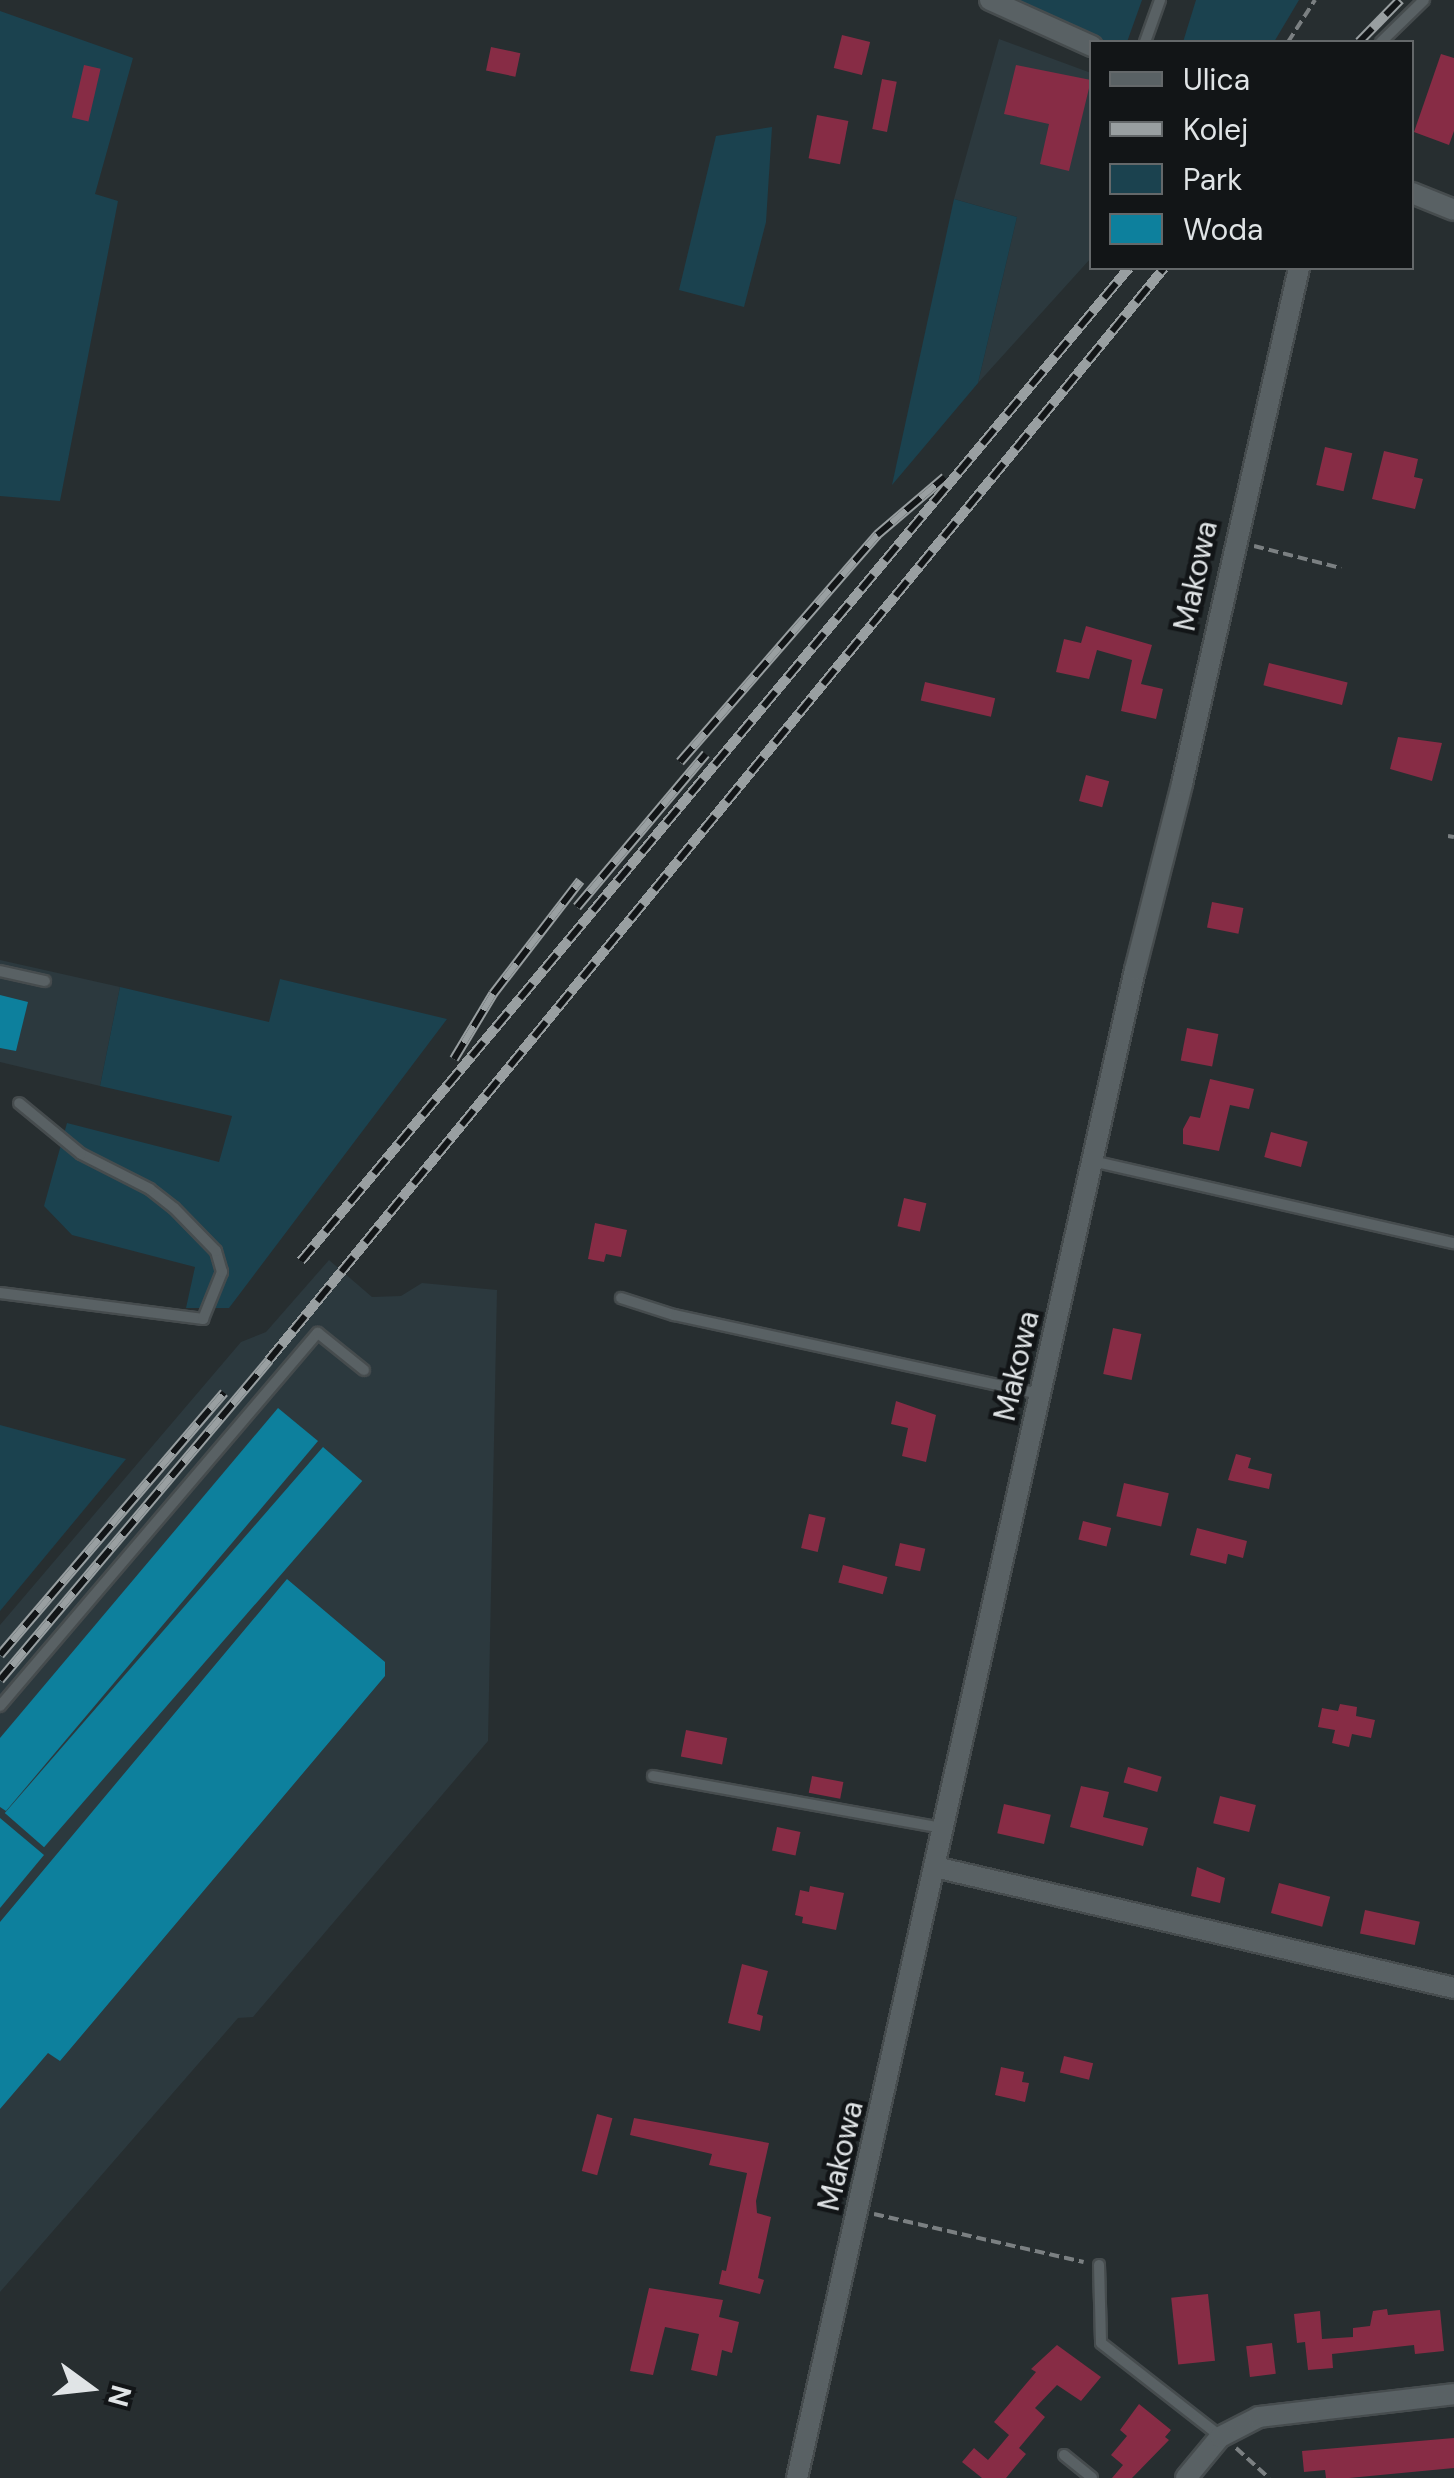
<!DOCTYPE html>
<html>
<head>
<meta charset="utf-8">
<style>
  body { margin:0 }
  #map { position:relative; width:1454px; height:2478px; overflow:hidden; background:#272e30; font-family:"DM Sans",sans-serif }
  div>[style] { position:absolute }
  .built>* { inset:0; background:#2c393e }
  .green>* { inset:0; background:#1b424f }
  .water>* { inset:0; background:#0d809d; transform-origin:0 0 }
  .building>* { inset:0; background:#872c45; transform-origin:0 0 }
  .path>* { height:4px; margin-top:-2px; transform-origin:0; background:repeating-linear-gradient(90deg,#7b8082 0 10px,transparent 0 15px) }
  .roads { filter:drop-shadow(2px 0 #464c4e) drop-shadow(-2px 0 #464c4e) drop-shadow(0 2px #464c4e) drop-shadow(0 -2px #464c4e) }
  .lane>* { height:10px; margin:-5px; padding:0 5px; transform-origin:5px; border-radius:5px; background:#596164 }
  .street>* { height:20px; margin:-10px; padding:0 10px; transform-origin:10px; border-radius:10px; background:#596164 }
  .rail>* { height:10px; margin-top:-5px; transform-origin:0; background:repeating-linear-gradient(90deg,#121517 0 19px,#999fa1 0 38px); box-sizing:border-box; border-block:2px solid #999fa1 }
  span { translate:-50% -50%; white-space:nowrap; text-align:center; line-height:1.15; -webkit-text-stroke:9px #121517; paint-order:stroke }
  .street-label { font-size:30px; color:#e0e4e6 }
  .legend { position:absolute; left:1089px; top:40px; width:325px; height:230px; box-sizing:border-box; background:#121517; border:2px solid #64686a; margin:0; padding:12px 18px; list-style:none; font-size:30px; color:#e0e4e6 }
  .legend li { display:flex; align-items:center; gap:20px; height:50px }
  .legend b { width:50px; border:2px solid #64686a }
  .north { position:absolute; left:40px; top:2338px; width:100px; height:100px; -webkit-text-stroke:8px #121517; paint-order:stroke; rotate:105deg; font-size:28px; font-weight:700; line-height:40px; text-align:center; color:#e0e4e6 }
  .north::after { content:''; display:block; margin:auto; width:35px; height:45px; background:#e0e4e6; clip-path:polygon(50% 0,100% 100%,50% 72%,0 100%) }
</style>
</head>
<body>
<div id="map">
  <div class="built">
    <i style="clip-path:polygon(999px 39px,1091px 73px,1091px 258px,978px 383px,1017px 217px,954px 199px)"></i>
    <i style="clip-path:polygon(0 960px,120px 987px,100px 1086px,0 1062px)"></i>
    <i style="clip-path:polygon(329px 1260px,372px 1297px,401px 1296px,422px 1283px,497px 1290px,488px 1741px,253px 2017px,238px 2018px,0 2292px,0 1625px,241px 1342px,266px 1332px)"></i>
  </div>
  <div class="green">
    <i style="clip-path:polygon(995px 0,1142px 0,1127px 42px,1105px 42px)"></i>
    <i style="clip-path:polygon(1196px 0,1299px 0,1274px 42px,1183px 42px)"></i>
    <i style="clip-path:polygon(0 11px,133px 58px,95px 194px,118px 201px,60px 501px,0 496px)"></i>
    <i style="clip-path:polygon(772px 127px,766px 222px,744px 307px,679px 290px,716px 136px)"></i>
    <i style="clip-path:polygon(954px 199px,1017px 217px,978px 383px,892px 485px)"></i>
    <i style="clip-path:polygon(280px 979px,447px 1019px,229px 1308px,186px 1308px,195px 1267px,72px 1235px,44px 1206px,67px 1123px,219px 1162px,232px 1116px,100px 1086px,120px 987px,269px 1022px)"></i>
    <i style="clip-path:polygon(0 1425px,126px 1459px,0 1611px)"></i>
  </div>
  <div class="water">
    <i style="clip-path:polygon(0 995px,28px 1002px,16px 1051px,0 1048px)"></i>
    <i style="clip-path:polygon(278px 1408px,318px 1441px,6px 1811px,0 1807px,0 1738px)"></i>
    <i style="left:323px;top:1447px;width:52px;height:485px;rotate:41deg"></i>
    <i style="clip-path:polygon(287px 1579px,385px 1662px,385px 1676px,60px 2061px,48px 2053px,0 2109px,0 1922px)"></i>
    <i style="clip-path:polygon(0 1818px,44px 1855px,0 1908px)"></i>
  </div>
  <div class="building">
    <i style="left:842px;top:35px;width:29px;height:34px;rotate:14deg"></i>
    <i style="left:491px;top:47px;width:30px;height:24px;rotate:12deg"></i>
    <i style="clip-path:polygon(1441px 54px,1454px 58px,1454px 131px,1449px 145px,1414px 132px)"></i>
    <i style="left:84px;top:65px;width:17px;height:54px;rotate:13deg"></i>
    <i style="clip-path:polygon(1016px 65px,1091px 80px,1069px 171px,1040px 164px,1049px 124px,1004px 114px)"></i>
    <i style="left:882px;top:79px;width:15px;height:51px;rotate:11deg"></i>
    <i style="left:817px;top:115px;width:32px;height:44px;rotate:11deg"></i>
    <i style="left:1325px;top:447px;width:28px;height:39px;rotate:13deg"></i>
    <i style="clip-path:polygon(1384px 451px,1418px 459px,1414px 477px,1423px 479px,1415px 509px,1372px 499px)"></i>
    <i style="clip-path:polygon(1086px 626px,1152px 645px,1141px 684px,1163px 689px,1156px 719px,1121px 711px,1132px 660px,1097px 650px,1089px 679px,1056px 672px,1064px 639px,1081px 643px)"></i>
    <i style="left:1269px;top:663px;width:81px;height:23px;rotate:14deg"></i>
    <i style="left:925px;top:682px;width:72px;height:19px;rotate:13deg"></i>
    <i style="clip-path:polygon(1398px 737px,1442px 743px,1432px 781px,1390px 769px)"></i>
    <i style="left:1086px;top:775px;width:24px;height:27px;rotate:15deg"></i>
    <i style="left:1212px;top:902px;width:32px;height:26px;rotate:11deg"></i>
    <i style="left:1187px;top:1028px;width:32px;height:33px;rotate:11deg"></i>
    <i style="clip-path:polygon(1210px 1079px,1254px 1089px,1249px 1109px,1230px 1105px,1219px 1151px,1183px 1144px,1183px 1129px,1190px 1116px,1200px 1118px)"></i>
    <i style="left:1271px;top:1132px;width:38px;height:26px;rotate:15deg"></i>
    <i style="left:904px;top:1198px;width:23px;height:29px;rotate:13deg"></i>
    <i style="clip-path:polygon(595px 1223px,627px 1230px,621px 1257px,606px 1254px,604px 1262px,588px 1259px)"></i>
    <i style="left:1113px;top:1328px;width:29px;height:47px;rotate:12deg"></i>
    <i style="clip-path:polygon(896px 1401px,936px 1415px,926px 1462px,902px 1456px,908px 1428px,891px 1424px)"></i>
    <i style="clip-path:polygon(1236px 1454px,1251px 1458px,1248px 1468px,1272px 1474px,1269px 1489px,1228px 1480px)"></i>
    <i style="left:1124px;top:1483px;width:46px;height:34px;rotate:13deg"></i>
    <i style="left:809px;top:1514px;width:17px;height:35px;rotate:13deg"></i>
    <i style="left:1083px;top:1521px;width:29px;height:19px;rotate:14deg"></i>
    <i style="clip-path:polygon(1197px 1528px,1247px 1541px,1243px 1558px,1228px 1554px,1226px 1564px,1190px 1555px)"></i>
    <i style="left:900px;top:1543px;width:26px;height:23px;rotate:13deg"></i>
    <i style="left:843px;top:1565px;width:46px;height:18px;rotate:15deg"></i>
    <i style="clip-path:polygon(1340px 1704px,1357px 1707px,1356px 1716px,1375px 1720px,1371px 1738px,1352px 1734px,1349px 1747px,1332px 1743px,1335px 1730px,1318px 1727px,1322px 1708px,1338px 1711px)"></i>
    <i style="left:686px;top:1730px;width:42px;height:27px;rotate:11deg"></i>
    <i style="left:1128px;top:1767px;width:35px;height:16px;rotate:16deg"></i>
    <i style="left:812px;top:1776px;width:32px;height:17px;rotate:11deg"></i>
    <i style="clip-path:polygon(1081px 1786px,1109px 1792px,1103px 1817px,1148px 1828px,1143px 1846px,1070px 1827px)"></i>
    <i style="left:1220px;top:1796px;width:37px;height:28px;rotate:14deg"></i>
    <i style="left:1004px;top:1804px;width:48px;height:30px;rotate:13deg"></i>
    <i style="left:777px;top:1827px;width:24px;height:24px;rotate:12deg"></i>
    <i style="clip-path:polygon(1197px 1867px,1225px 1878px,1220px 1903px,1191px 1896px)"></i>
    <i style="left:1279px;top:1883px;width:53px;height:31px;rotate:15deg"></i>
    <i style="clip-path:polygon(810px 1886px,844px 1893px,836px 1930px,802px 1923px,803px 1917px,795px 1915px,800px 1890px,809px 1892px)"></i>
    <i style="left:1365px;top:1910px;width:56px;height:24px;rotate:12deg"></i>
    <i style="clip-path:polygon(742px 1964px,768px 1971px,757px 2014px,763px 2016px,760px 2031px,728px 2023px)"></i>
    <i style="left:1064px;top:2056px;width:30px;height:17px;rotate:14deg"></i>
    <i style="clip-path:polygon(1001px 2067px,1024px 2072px,1022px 2082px,1029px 2083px,1025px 2102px,995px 2095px)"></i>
    <i style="left:597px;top:2114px;width:16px;height:59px;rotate:15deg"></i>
    <i style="clip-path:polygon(634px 2118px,769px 2143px,756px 2201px,757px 2213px,771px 2217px,758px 2278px,764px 2280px,760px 2294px,719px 2284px,722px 2270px,726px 2271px,747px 2173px,709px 2165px,712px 2154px,630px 2135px)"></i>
    <i style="clip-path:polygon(649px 2288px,723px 2300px,719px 2317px,739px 2322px,732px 2353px,722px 2350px,717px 2376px,691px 2370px,699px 2334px,665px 2327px,653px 2375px,630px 2371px)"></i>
    <i style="left:1208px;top:2294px;width:67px;height:37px;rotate:84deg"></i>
    <i style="clip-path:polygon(1387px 2309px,1388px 2315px,1440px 2310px,1444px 2351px,1415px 2354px,1414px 2345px,1332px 2354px,1333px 2368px,1308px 2370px,1305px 2342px,1297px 2343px,1294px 2314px,1320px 2311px,1322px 2339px,1353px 2337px,1353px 2328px,1370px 2326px,1373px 2311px)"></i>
    <i style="left:1272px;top:2343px;width:31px;height:26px;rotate:83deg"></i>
    <i style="clip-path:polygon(1057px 2345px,1101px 2377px,1081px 2401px,1057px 2385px,1035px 2408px,1045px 2417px,1019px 2448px,1026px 2454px,1006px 2478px,982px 2478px,962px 2462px,974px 2448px,988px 2460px,1009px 2435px,994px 2422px,1036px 2372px,1031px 2369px)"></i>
    <i style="clip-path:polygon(1139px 2404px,1171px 2430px,1165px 2437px,1169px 2440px,1132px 2478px,1112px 2478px,1123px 2465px,1111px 2455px,1127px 2436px,1120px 2430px)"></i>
    <i style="clip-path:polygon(1454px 2438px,1454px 2468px,1349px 2478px,1326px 2478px,1325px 2470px,1304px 2472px,1302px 2451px)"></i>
  </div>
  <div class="path">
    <i style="left:1288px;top:42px;width:50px;rotate:-57.3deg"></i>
    <i style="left:1254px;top:546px;width:90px;rotate:14.2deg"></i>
    <i style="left:1448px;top:836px;width:6px;rotate:9deg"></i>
    <i style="left:874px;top:2214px;width:215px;rotate:12.9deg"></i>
    <i style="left:1236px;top:2448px;width:45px;rotate:42.3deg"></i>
  </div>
  <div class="roads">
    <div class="lane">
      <i style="left:1145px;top:42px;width:45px;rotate:-70.3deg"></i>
      <i style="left:1381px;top:42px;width:60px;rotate:-44.3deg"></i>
      <i style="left:0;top:971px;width:46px;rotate:12.5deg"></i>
      <i style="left:1092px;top:1161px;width:371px;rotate:12.8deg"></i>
      <i style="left:0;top:1293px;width:205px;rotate:7.3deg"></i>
      <i style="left:203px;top:1319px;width:51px;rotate:-68deg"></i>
      <i style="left:222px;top:1272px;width:22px;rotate:-106deg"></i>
      <i style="left:216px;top:1251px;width:60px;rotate:-134.3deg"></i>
      <i style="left:174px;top:1208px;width:31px;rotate:-142deg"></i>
      <i style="left:150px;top:1189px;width:77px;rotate:-153.1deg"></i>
      <i style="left:81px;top:1154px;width:80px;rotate:-140.6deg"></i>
      <i style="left:621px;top:1298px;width:56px;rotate:17.8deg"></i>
      <i style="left:674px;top:1315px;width:373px;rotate:12.2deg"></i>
      <i style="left:0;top:1706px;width:490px;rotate:-49.6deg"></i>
      <i style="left:318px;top:1333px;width:59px;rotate:38.8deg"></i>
      <i style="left:653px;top:1776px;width:294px;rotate:10.2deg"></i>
      <i style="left:1099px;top:2265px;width:78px;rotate:88.5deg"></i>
      <i style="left:1101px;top:2343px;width:151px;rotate:38deg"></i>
      <i style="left:1064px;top:2455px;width:36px;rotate:39deg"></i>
    </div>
    <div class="street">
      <i style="left:990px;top:0;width:112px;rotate:24.3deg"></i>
      <i style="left:1412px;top:193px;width:45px;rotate:22deg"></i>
      <i style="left:935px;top:1867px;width:533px;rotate:13.12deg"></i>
      <i style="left:797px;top:2478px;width:1545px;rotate:-77.37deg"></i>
      <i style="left:1135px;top:970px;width:192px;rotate:-75.8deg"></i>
      <i style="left:1182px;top:784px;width:529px;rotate:-77.22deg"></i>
      <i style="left:1186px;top:2478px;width:53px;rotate:-50.3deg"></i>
      <i style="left:1220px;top:2437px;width:44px;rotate:-27.1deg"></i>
      <i style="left:1259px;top:2417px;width:196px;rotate:-6.7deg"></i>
    </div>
  </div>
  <div class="rail">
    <i style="left:1359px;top:42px;width:59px;rotate:-45.7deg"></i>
    <i style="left:680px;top:762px;width:301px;rotate:-49deg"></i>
    <i style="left:877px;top:535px;width:89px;rotate:-40.5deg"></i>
    <i style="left:577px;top:907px;width:200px;rotate:-49.9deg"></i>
    <i style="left:454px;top:1059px;width:76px;rotate:-59deg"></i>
    <i style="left:493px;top:994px;width:143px;rotate:-52.4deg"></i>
    <i style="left:301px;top:1261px;width:1293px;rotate:-50.18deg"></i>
    <i style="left:0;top:1655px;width:345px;rotate:-49.5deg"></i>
    <i style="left:0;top:1680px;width:418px;rotate:-49.9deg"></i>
    <i style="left:269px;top:1360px;width:1412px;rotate:-50.66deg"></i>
  </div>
  <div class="street-label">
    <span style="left:1196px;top:576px;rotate:-78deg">Makowa</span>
    <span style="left:1017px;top:1366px;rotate:-77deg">Makowa</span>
    <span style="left:841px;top:2156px;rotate:-77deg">Makowa</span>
  </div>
  <ul class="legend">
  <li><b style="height:12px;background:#596164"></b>Ulica</li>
  <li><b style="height:12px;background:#999fa1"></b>Kolej</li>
  <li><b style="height:28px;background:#1b424f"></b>Park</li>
  <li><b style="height:28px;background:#0d809d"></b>Woda</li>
  </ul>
  <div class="north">N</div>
</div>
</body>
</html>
